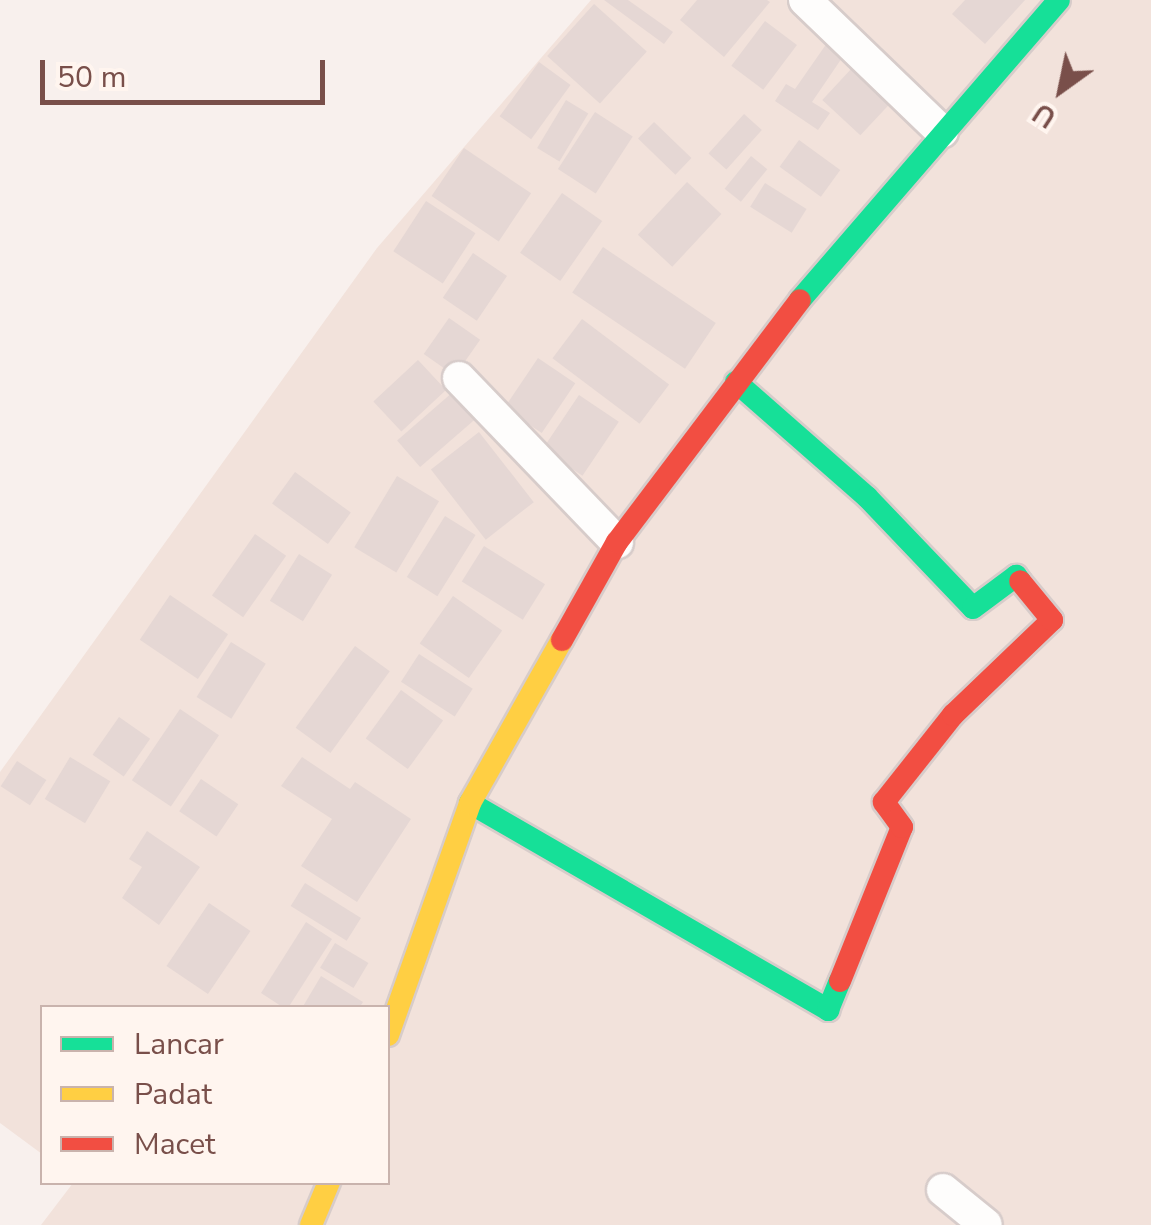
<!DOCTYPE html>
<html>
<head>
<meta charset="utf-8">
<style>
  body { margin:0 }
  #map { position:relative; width:1151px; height:1225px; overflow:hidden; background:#f8f0ed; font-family:"Nunito Sans",sans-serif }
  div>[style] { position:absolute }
  .residential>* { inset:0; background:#f2e2db }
  .building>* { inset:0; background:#e5d7d4; transform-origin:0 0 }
  .roads { filter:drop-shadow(2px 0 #d7ccca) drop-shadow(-2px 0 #d7ccca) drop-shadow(0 2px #d7ccca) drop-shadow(0 -2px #d7ccca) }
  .street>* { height:32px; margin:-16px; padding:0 16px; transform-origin:16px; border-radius:16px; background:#fefdfc }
  .fast>* { height:22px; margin:-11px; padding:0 11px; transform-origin:11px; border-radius:11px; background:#16e098 }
  .slow>* { height:22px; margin:-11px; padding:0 11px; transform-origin:11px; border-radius:11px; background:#ffcf43 }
  .jam>* { height:22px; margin:-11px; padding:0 11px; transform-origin:11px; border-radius:11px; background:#f24e42 }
  span { translate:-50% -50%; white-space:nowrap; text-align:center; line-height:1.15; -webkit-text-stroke:9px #fff5ef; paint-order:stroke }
  .legend { position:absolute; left:40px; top:1005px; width:350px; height:180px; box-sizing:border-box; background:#fff5ef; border:2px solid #c9b3ad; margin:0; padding:12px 18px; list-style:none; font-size:30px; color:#794f4a }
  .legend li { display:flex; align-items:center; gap:20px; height:50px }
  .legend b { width:50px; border:2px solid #c9b3ad }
  .north { position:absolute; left:1011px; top:40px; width:100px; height:100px; -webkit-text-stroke:8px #fff5ef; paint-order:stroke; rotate:213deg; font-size:28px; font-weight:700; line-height:40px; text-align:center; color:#794f4a }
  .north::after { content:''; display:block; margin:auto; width:35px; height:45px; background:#794f4a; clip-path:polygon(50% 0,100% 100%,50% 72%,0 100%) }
  .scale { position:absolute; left:40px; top:60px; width:285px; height:45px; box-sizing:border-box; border:5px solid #794f4a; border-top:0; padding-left:12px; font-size:30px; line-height:35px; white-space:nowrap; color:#794f4a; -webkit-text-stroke:8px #fff5ef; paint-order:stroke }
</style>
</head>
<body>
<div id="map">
  <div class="residential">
    <i style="clip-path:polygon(591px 0,1151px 0,1151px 1225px,41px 1225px,73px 1183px,388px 1182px,388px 1008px,42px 1008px,42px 1154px,0 1123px,0 772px,377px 248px)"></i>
  </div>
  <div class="building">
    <i style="clip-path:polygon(604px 0,628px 0,673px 32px,664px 44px)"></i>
    <i style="clip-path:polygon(697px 0,767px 0,770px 2px,724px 57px,680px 20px)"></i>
    <i style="clip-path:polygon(965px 0,1025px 0,985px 44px,952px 14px)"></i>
    <i style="left:594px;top:4px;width:71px;height:70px;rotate:42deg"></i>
    <i style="left:765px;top:21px;width:40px;height:56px;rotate:37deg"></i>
    <i style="clip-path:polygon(827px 43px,844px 55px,812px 102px,830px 113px,818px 130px,775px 101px,786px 84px,795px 89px)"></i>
    <i style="left:539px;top:62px;width:39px;height:67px;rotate:36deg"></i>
    <i style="left:853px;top:67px;width:52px;height:45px;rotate:43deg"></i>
    <i style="left:566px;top:100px;width:26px;height:56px;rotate:31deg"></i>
    <i style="left:595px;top:112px;width:45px;height:68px;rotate:33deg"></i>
    <i style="left:744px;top:114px;width:24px;height:53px;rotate:42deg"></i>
    <i style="left:654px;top:122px;width:52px;height:23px;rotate:44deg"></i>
    <i style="left:799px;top:140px;width:51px;height:33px;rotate:36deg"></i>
    <i style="left:464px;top:148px;width:81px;height:58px;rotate:34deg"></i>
    <i style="left:751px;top:156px;width:21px;height:42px;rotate:39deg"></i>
    <i style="left:687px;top:182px;width:47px;height:72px;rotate:43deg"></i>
    <i style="left:765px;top:183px;width:49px;height:28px;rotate:32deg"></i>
    <i style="left:562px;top:193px;width:49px;height:73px;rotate:35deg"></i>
    <i style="left:426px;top:201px;width:59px;height:60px;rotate:33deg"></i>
    <i style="left:603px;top:247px;width:136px;height:55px;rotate:34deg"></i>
    <i style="left:473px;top:253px;width:41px;height:54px;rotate:34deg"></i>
    <i style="left:449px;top:318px;width:38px;height:44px;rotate:35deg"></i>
    <i style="left:582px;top:319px;width:109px;height:49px;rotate:37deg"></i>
    <i style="left:538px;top:358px;width:45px;height:60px;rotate:34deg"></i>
    <i style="left:418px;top:360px;width:41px;height:61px;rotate:47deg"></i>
    <i style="left:453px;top:392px;width:35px;height:74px;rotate:49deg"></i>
    <i style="left:579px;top:395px;width:48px;height:65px;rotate:34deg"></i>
    <i style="left:479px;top:432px;width:89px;height:61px;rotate:52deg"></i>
    <i style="left:295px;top:472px;width:69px;height:39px;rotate:36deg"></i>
    <i style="left:397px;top:476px;width:49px;height:83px;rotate:31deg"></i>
    <i style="left:445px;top:516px;width:36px;height:72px;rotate:32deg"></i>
    <i style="left:255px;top:534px;width:38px;height:75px;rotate:35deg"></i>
    <i style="left:484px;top:546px;width:72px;height:42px;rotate:32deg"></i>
    <i style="left:299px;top:554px;width:39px;height:55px;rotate:32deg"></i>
    <i style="left:170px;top:595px;width:70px;height:54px;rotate:34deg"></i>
    <i style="left:453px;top:596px;width:60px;height:58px;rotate:35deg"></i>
    <i style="left:231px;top:642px;width:41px;height:65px;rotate:32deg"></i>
    <i style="left:355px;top:646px;width:43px;height:101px;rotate:36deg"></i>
    <i style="left:419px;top:654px;width:64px;height:33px;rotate:33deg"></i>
    <i style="left:401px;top:690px;width:52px;height:60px;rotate:36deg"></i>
    <i style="left:180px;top:709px;width:47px;height:86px;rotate:34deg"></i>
    <i style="left:119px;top:717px;width:38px;height:46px;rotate:35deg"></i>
    <i style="left:70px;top:757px;width:47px;height:49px;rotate:31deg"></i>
    <i style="clip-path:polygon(302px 757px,350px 789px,355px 782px,411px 819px,357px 902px,301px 866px,332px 819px,281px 786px)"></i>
    <i style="left:17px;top:761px;width:35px;height:30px;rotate:33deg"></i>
    <i style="left:201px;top:779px;width:45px;height:39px;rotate:34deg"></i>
    <i style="clip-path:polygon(147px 831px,200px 867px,159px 925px,122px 898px,142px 867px,129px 859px)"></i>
    <i style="left:305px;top:883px;width:66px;height:27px;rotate:32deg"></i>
    <i style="left:209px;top:903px;width:50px;height:76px;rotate:34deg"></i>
    <i style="clip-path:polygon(306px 922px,332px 939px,288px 1008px,284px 1008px,261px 993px)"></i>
    <i style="left:335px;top:943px;width:39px;height:29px;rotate:31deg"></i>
    <i style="clip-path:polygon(321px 976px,363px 1002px,359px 1008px,302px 1008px)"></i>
  </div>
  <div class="roads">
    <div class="street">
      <i style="left:805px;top:0;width:190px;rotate:43.9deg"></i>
      <i style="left:459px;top:378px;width:228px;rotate:46.1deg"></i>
      <i style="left:943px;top:1190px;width:55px;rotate:39.1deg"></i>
    </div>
    <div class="fast">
      <i style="left:800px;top:300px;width:396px;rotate:-49.2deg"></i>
      <i style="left:736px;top:382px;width:174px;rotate:41.3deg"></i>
      <i style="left:867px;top:497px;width:153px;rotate:46.3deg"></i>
      <i style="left:973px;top:608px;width:54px;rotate:-36.7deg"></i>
      <i style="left:1016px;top:576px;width:6px;rotate:51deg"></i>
      <i style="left:470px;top:803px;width:414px;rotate:30deg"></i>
      <i style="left:828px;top:1010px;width:31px;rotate:-68deg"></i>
    </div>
    <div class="slow">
      <i style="left:388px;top:1035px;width:246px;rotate:-70.5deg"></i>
      <i style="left:470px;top:803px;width:187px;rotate:-60.6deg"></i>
      <i style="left:311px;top:1225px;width:47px;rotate:-67.3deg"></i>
    </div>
    <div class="jam">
      <i style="left:562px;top:640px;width:112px;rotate:-60.7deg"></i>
      <i style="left:617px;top:542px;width:303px;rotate:-52.9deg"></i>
      <i style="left:840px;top:981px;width:166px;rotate:-68.1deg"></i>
      <i style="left:902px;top:827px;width:31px;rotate:-126deg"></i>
      <i style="left:884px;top:802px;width:111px;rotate:-51.6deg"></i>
      <i style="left:953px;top:715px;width:137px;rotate:-43.8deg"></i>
      <i style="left:1052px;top:620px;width:50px;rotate:-129.4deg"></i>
    </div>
  </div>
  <ul class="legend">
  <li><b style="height:12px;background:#16e098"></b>Lancar</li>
  <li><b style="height:12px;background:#ffcf43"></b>Padat</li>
  <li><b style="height:12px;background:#f24e42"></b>Macet</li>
  </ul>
  <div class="north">U</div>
  <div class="scale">50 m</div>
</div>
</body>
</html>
